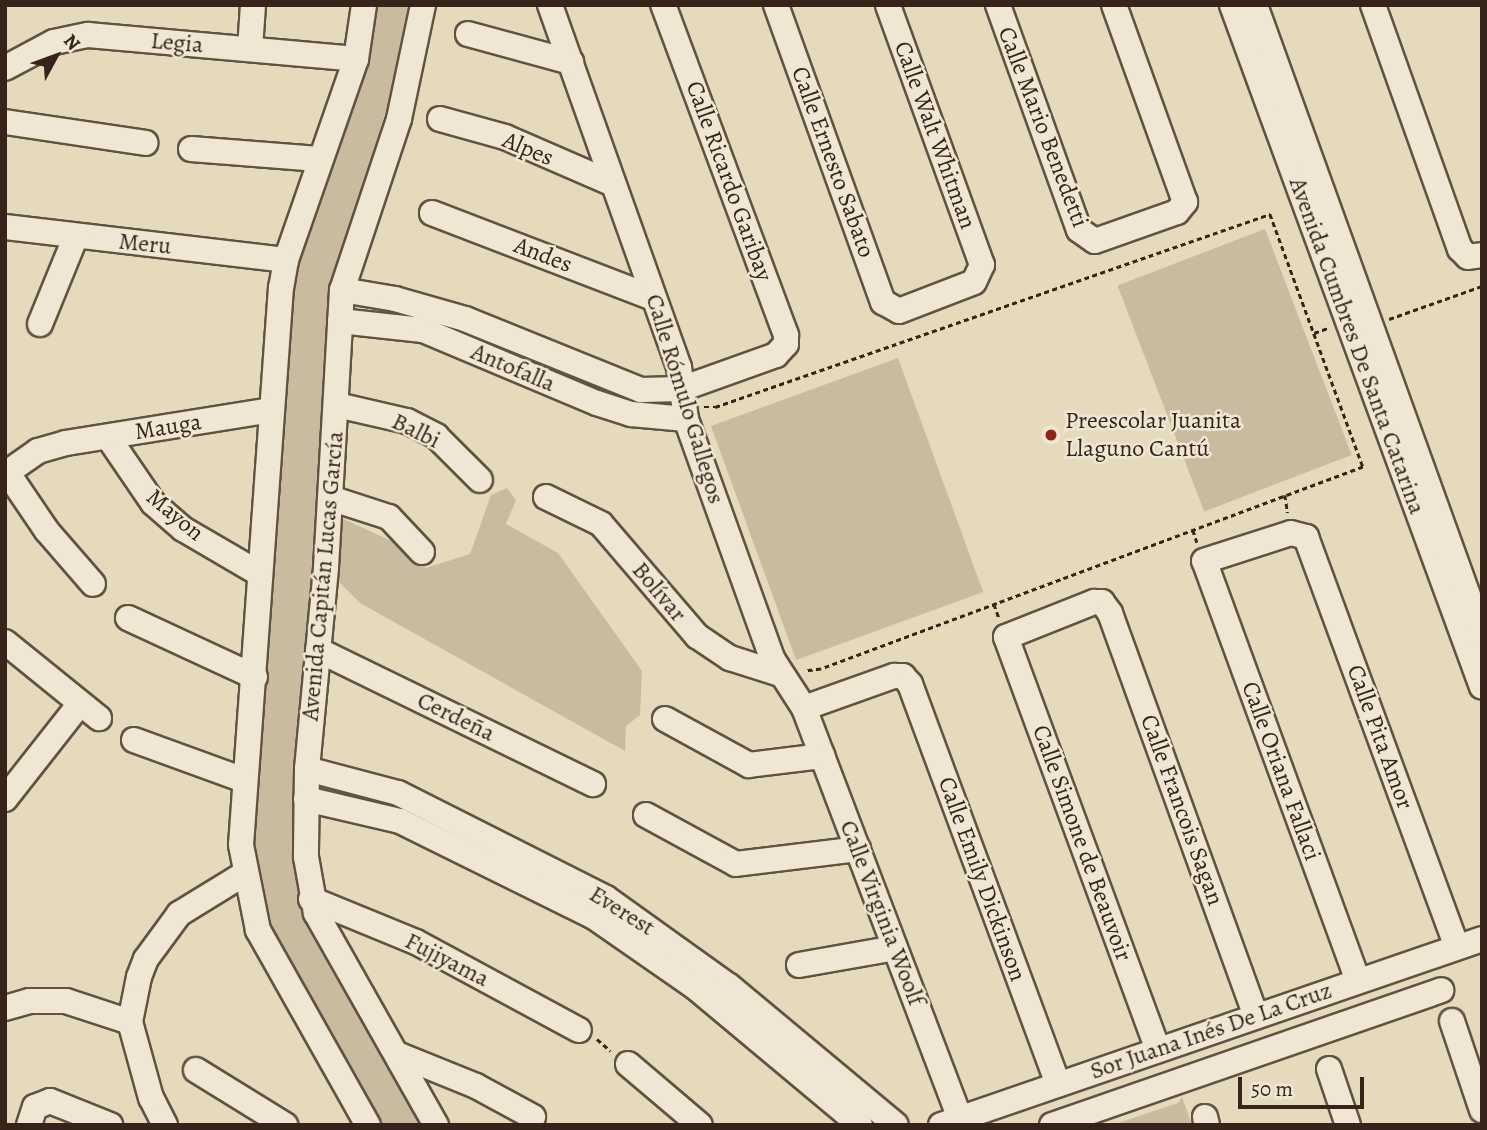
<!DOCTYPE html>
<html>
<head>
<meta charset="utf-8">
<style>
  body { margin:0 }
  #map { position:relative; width:1487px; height:1130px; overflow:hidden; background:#e6dabc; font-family:Alegreya,serif }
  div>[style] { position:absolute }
  .green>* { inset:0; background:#c8bba0; transform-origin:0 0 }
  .path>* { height:2.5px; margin-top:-1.25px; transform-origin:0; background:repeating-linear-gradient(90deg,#36241a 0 5px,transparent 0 8.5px) }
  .roads { filter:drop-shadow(2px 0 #625242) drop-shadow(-2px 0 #625242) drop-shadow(0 2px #625242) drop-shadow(0 -2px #625242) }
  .minor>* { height:24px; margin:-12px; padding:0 12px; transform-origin:12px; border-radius:12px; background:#efe7d3 }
  .dots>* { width:19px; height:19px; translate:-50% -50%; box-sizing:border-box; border:4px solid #efe7d3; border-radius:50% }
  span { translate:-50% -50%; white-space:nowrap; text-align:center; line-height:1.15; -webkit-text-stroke:5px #efe7d3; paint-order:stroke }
  .street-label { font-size:24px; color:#36241a }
  .poi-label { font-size:24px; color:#36241a }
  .left { translate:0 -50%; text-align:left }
  .frame { position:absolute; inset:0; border:7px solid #36241a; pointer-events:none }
  .north { position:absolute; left:21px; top:21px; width:70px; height:70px; -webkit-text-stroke:5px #efe7d3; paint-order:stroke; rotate:49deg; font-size:19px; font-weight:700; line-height:28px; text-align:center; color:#36241a }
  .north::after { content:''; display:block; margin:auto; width:24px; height:32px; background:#36241a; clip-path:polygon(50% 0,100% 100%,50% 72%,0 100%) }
  .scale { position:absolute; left:1238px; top:1077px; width:126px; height:32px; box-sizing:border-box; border:4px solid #36241a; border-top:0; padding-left:9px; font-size:21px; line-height:24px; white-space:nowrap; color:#36241a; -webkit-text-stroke:5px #efe7d3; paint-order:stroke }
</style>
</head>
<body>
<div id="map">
  <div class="green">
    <i style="clip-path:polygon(372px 5px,410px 5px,412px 20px,334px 289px,292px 843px,303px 920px,420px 1125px,371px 1125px,263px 920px,249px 851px,293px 276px)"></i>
    <i style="left:1265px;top:229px;width:242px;height:158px;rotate:69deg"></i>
    <i style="left:898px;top:358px;width:249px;height:199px;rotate:70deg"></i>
    <i style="clip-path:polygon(507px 488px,516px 500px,506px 524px,558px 553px,642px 671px,640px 715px,626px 726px,625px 751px,360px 603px,336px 579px,339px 517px,398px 544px,426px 568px,470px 554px,491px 495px)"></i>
    <i style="clip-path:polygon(1182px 1097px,1192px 1125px,1112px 1125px,1178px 1103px)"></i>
  </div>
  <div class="path">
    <i style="left:1389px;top:319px;width:99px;rotate:-19.5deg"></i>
    <i style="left:1314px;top:333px;width:15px;rotate:-20deg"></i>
    <i style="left:704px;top:407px;width:11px"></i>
    <i style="left:715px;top:407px;width:588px;rotate:-19.18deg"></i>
    <i style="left:1270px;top:214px;width:270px;rotate:69.8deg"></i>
    <i style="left:1363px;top:467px;width:578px;rotate:159.56deg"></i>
    <i style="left:821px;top:669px;width:16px;rotate:173deg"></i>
    <i style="left:1285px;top:495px;width:18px;rotate:81deg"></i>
    <i style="left:1193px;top:530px;width:13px;rotate:72deg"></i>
    <i style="left:994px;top:604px;width:15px;rotate:70deg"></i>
    <i style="left:597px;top:1039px;width:18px;rotate:41deg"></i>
  </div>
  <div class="roads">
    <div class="minor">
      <i style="left:364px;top:5px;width:55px;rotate:98.4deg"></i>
      <i style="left:356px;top:59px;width:213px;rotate:109.2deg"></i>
      <i style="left:286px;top:260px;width:27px;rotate:100deg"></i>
      <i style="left:281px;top:287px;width:559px;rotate:94.1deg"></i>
      <i style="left:241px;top:845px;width:87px;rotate:78.7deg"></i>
      <i style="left:258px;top:930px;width:224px;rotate:60.6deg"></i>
      <i style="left:423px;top:5px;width:116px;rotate:101.9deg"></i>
      <i style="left:399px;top:119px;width:180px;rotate:108.4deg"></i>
      <i style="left:342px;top:290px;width:278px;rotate:93.3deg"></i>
      <i style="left:326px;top:568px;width:202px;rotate:95.4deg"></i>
      <i style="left:307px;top:769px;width:88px;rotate:90.7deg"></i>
      <i style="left:306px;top:857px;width:57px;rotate:79.9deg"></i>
      <i style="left:316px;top:913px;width:244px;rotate:60.5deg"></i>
      <i style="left:550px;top:5px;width:384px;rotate:70.4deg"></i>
      <i style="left:679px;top:367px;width:52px;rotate:82.3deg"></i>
      <i style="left:686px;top:419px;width:256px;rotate:70.2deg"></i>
      <i style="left:773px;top:660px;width:57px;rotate:57.1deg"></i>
      <i style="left:804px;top:708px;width:439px;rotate:69.2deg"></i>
      <i style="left:776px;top:5px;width:316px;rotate:70.2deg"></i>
      <i style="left:883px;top:302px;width:18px;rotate:29deg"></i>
      <i style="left:899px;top:311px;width:80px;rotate:-21.1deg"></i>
      <i style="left:974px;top:282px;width:19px;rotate:-65deg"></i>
      <i style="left:982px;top:265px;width:276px;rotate:-109.9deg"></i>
      <i style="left:998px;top:5px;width:239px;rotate:70.2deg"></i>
      <i style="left:1079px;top:230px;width:19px;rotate:35deg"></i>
      <i style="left:1095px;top:241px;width:87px;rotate:-19.5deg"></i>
      <i style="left:1177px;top:212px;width:13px;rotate:-51deg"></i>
      <i style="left:1185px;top:202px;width:209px;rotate:-109.8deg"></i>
      <i style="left:1232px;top:5px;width:726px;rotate:69.87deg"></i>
      <i style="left:1255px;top:5px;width:669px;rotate:70.16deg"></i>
      <i style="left:1373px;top:5px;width:259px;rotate:70.4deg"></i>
      <i style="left:1460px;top:249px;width:11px;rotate:45deg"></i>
      <i style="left:1468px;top:257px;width:14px;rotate:-8deg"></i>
      <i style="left:468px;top:34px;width:107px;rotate:15.2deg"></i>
      <i style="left:250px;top:49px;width:44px;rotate:-86.1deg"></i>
      <i style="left:5px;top:68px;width:55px;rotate:-28deg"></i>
      <i style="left:54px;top:42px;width:35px;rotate:-12deg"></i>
      <i style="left:88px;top:35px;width:269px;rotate:5.1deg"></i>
      <i style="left:440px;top:119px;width:67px;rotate:15.5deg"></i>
      <i style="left:505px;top:137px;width:118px;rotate:23.5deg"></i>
      <i style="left:5px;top:122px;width:142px;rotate:8.5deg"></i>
      <i style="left:191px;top:149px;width:128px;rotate:4.5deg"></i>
      <i style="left:432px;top:213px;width:237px;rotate:21deg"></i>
      <i style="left:5px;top:227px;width:283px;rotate:6.7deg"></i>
      <i style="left:342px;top:290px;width:54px;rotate:9.6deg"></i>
      <i style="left:395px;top:299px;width:73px;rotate:15.9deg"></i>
      <i style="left:465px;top:319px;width:190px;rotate:22deg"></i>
      <i style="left:641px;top:390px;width:40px;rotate:-1.4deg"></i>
      <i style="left:681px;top:389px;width:101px;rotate:-19.7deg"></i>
      <i style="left:776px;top:355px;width:15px;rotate:-48deg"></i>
      <i style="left:786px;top:344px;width:9px;rotate:-90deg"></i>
      <i style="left:786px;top:335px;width:352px;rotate:-110.4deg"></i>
      <i style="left:340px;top:321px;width:83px;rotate:6.2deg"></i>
      <i style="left:423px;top:330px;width:189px;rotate:22.8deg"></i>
      <i style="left:597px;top:403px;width:36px;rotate:18deg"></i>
      <i style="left:631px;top:414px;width:55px;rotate:5.2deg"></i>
      <i style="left:40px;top:324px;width:95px;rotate:-67.8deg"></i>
      <i style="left:337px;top:405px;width:72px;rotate:12.9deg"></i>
      <i style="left:407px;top:421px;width:33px;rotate:27deg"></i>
      <i style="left:436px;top:436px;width:62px;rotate:45deg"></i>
      <i style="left:108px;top:437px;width:80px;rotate:55.7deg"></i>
      <i style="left:153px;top:503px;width:40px;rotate:41deg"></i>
      <i style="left:183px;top:529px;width:89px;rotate:30.3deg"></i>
      <i style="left:7px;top:472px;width:71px;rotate:55.9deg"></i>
      <i style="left:47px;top:531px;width:70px;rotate:49deg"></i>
      <i style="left:5px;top:474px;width:40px;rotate:-34.9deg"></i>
      <i style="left:38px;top:451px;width:29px;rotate:-16deg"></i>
      <i style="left:66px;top:443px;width:208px;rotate:-9.1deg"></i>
      <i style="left:546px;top:497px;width:61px;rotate:26.1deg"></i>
      <i style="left:601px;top:524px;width:148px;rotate:49.4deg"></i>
      <i style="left:697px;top:636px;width:40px;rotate:34deg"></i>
      <i style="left:730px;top:658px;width:52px;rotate:17.7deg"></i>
      <i style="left:330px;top:498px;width:62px;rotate:17.9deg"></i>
      <i style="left:389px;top:517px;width:48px;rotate:46.7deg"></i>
      <i style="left:128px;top:618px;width:140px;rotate:24.9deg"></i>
      <i style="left:5px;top:642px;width:121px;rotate:39deg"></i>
      <i style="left:318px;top:650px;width:306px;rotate:26deg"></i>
      <i style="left:804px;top:708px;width:96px;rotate:-19.6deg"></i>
      <i style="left:894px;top:676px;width:9px"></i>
      <i style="left:903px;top:676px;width:11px;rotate:49deg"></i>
      <i style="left:910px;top:684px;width:427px;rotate:69.7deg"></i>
      <i style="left:665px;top:719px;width:96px;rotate:28.7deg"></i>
      <i style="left:749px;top:765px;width:74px;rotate:-7deg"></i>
      <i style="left:134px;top:740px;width:117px;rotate:20deg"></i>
      <i style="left:307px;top:769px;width:94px;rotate:14.8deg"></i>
      <i style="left:398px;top:793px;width:233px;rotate:26.8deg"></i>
      <i style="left:606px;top:898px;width:151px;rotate:35.6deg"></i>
      <i style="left:729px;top:986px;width:217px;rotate:39.8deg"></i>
      <i style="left:5px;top:799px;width:120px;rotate:-51.8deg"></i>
      <i style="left:306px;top:799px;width:97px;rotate:13.2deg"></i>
      <i style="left:400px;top:821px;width:216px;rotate:26.3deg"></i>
      <i style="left:594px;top:917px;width:123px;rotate:34.7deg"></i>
      <i style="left:695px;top:987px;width:215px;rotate:39.9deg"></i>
      <i style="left:646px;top:815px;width:102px;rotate:28.6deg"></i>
      <i style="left:736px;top:864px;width:123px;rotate:-7deg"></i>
      <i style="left:311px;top:899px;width:113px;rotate:22.3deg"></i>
      <i style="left:416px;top:942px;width:185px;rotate:28.4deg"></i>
      <i style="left:799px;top:965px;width:97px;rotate:-10deg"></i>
      <i style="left:1358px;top:981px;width:447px;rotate:-110.1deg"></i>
      <i style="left:1204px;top:561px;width:91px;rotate:-17.8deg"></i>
      <i style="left:1291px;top:533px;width:16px;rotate:15deg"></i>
      <i style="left:1306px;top:537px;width:437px;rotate:69.8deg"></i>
      <i style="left:5px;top:1008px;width:25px;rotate:-16deg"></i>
      <i style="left:29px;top:1001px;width:37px"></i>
      <i style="left:66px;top:1001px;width:67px;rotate:18.2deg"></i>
      <i style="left:1452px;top:1021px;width:94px;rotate:71.4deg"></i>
      <i style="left:1158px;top:1050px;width:440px;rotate:-110.2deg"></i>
      <i style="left:1006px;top:637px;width:95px;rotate:-21.7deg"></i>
      <i style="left:1094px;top:602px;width:8px"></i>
      <i style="left:1102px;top:602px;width:14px;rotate:54deg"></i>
      <i style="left:1110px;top:613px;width:429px;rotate:70.1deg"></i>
      <i style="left:397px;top:1054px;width:85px;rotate:22.1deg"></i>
      <i style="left:476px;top:1086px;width:65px;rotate:28.5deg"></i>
      <i style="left:628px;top:1064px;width:94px;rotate:40.3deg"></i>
      <i style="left:1329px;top:1069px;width:59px;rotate:71.3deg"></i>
      <i style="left:196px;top:1070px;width:105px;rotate:31.7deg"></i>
      <i style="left:1205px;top:1117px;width:8px;rotate:76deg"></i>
      <i style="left:29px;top:1125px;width:19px;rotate:-72deg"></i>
      <i style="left:35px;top:1107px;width:16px;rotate:-22deg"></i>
      <i style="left:50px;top:1101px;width:65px;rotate:21.8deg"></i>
      <i style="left:165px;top:1125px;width:30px;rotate:-117deg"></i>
      <i style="left:151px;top:1098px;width:79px;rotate:-105.4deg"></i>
      <i style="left:130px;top:1022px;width:46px;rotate:-78.7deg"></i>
      <i style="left:139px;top:977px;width:19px;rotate:-69deg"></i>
      <i style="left:146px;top:959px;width:56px;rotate:-53.7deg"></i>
      <i style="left:179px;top:914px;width:76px;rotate:-31.6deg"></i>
      <i style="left:941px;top:1125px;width:572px;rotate:-18.97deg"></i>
      <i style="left:1052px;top:1125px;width:412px;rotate:-19.1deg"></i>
    </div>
  </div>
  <div class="dots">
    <i style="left:1051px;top:435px;background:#8f2418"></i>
  </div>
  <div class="street-label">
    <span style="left:177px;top:43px;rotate:5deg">Legia</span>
    <span style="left:1043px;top:127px;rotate:69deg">Calle Mario Benedetti</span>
    <span style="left:935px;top:135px;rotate:70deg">Calle Walt Whitman</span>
    <span style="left:528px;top:149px;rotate:23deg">Alpes</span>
    <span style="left:833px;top:162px;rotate:70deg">Calle Ernesto Sabato</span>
    <span style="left:729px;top:181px;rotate:70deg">Calle Ricardo Garibay</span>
    <span style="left:145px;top:244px;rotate:6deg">Meru</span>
    <span style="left:543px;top:255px;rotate:21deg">Andes</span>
    <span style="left:1357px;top:346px;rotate:70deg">Avenida Cumbres De Santa Catarina</span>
    <span style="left:513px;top:368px;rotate:23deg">Antofalla</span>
    <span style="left:685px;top:399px;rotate:73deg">Calle Rómulo Gallegos</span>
    <span style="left:168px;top:427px;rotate:-9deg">Mauga</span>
    <span style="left:416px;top:431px;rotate:26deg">Balbi</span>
    <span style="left:175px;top:515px;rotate:40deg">Mayon</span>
    <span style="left:323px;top:576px;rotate:-85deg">Avenida Capitán Lucas García</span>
    <span style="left:659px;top:592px;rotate:50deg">Bolívar</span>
    <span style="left:456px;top:717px;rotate:26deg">Cerdeña</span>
    <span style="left:1380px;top:737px;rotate:70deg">Calle Pita Amor</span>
    <span style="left:1281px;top:771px;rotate:70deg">Calle Oriana Fallaci</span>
    <span style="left:1182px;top:810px;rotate:70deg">Calle Francois Sagan</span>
    <span style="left:1082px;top:843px;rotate:70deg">Calle Simone de Beauvoir</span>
    <span style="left:982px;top:879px;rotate:70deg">Calle Emily Dickinson</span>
    <span style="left:622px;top:911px;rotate:32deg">Everest</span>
    <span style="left:882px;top:913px;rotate:69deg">Calle Virginia Woolf</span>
    <span style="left:447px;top:960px;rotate:27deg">Fujiyama</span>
    <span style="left:1211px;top:1031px;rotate:-19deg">Sor Juana Inés De La Cruz</span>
  </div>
  <div class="poi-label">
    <span class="left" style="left:1065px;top:435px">Preescolar Juanita<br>Llaguno Cantú</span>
  </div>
  <div class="frame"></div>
  <div class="north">N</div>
  <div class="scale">50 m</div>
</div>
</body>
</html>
